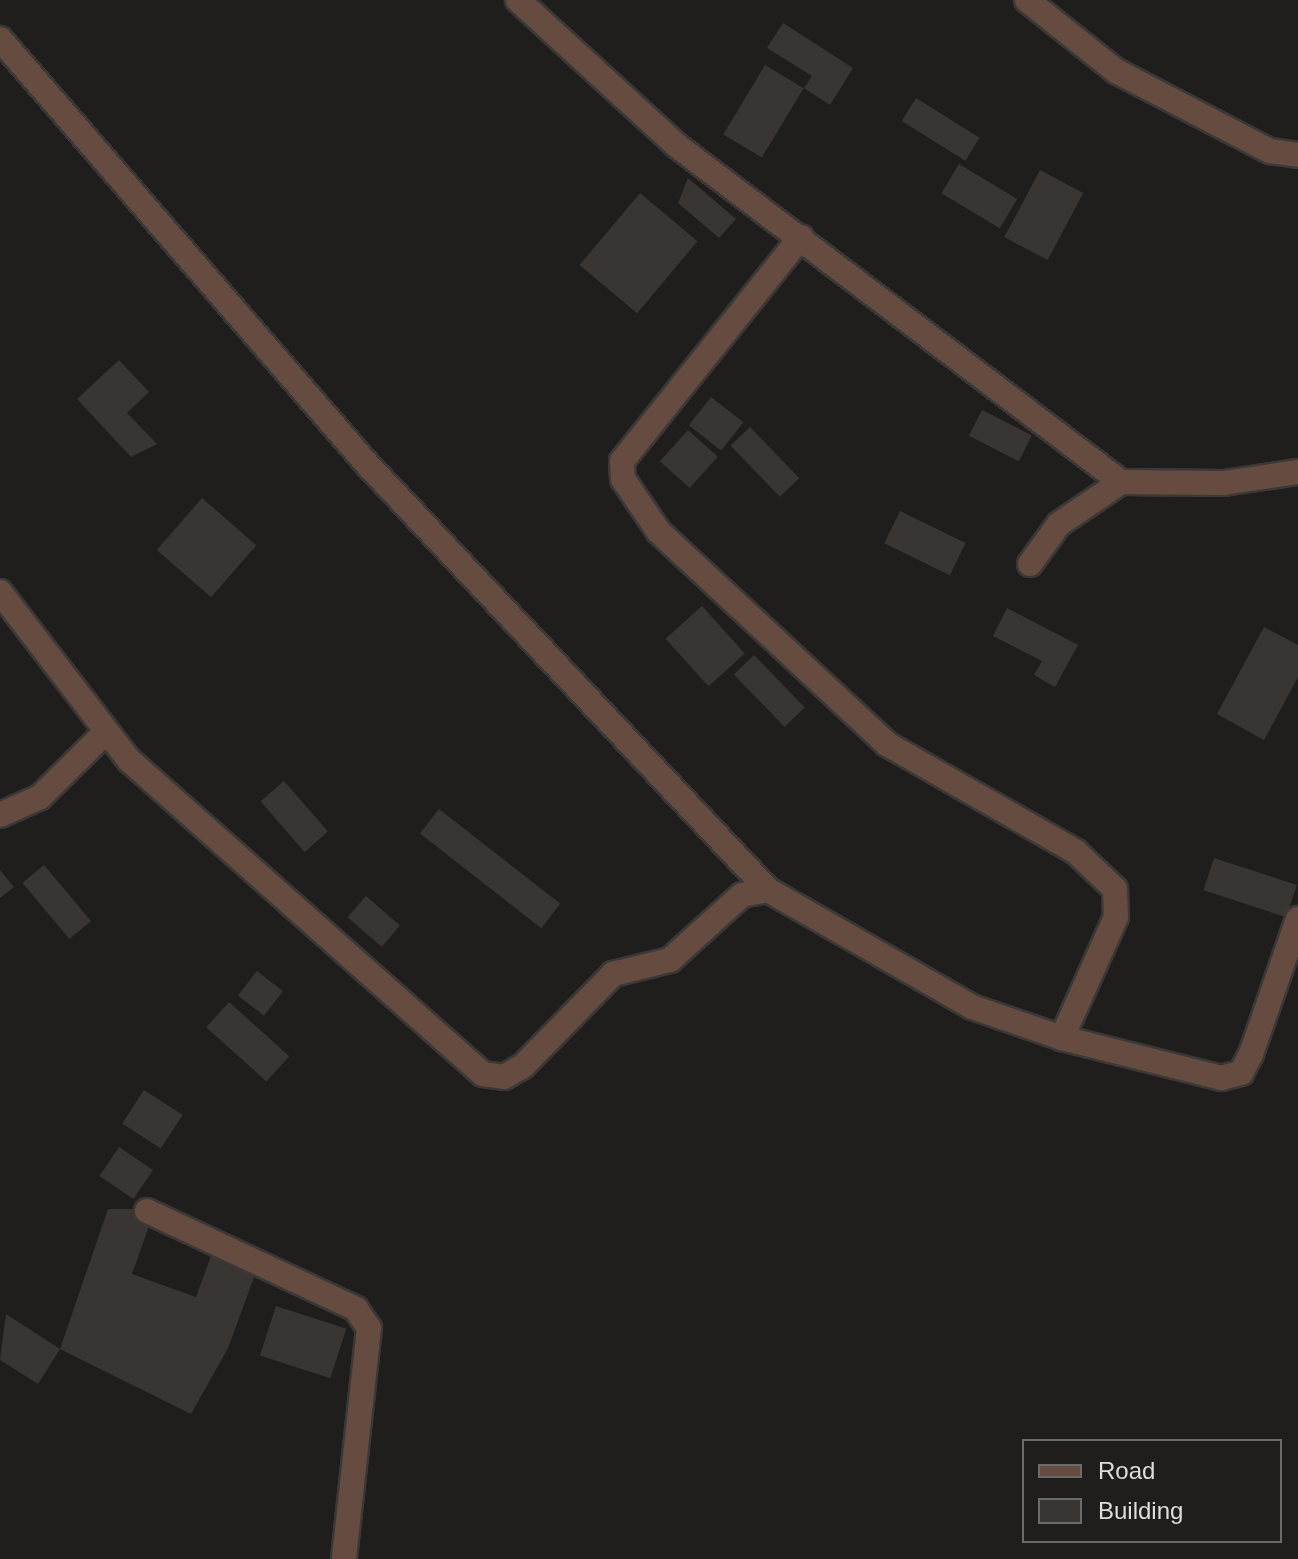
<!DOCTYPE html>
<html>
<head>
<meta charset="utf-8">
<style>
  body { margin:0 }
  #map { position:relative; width:1298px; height:1559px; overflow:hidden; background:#201e1c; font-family:Arial,sans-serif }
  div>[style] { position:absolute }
  .building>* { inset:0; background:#393533; transform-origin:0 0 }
  .roads { filter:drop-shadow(2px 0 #3b3937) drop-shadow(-2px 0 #3b3937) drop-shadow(0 2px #3b3937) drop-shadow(0 -2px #3b3937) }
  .street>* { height:24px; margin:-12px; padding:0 12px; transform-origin:12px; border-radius:12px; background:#664c40 }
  span { translate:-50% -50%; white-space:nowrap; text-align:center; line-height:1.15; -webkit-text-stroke:8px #201e1c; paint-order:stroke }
  .legend { position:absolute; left:1022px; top:1439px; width:260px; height:104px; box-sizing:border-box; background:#201e1c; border:2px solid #6c6a68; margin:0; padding:10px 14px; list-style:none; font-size:24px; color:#dedddb }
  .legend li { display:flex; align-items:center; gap:16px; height:40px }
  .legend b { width:40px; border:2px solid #6c6a68 }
</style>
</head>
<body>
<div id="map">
  <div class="building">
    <i style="clip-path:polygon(783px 23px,853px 68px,830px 105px,804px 88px,812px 76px,767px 48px)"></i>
    <i style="left:765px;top:65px;width:45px;height:81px;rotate:31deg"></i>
    <i style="left:916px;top:98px;width:75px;height:27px;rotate:32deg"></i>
    <i style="left:959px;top:164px;width:68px;height:34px;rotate:31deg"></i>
    <i style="left:1040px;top:170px;width:49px;height:76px;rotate:28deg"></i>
    <i style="clip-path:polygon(688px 178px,736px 219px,719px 238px,678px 203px)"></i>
    <i style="left:640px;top:193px;width:75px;height:94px;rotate:40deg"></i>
    <i style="clip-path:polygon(119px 360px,149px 392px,127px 413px,157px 444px,131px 457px,77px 399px)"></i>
    <i style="left:711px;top:397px;width:41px;height:36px;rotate:38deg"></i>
    <i style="left:982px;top:410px;width:56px;height:29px;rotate:27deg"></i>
    <i style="left:750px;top:427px;width:71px;height:27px;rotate:46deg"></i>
    <i style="left:688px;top:430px;width:40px;height:42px;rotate:42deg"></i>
    <i style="left:202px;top:498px;width:72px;height:69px;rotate:41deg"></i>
    <i style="left:900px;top:511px;width:73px;height:36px;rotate:26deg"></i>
    <i style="left:702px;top:606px;width:64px;height:49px;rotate:48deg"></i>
    <i style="clip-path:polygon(1007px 608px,1078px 645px,1055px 687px,1034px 675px,1042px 661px,993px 636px)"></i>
    <i style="clip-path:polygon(1264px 627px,1298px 645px,1298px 677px,1264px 740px,1217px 714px)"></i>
    <i style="left:754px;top:655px;width:73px;height:28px;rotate:46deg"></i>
    <i style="left:284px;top:781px;width:67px;height:31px;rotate:49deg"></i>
    <i style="left:439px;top:809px;width:154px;height:31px;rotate:38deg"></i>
    <i style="left:1214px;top:858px;width:87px;height:34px;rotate:18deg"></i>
    <i style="left:44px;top:865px;width:73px;height:28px;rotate:50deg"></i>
    <i style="clip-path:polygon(0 870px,14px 887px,0 898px)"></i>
    <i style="left:366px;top:896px;width:45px;height:28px;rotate:41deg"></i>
    <i style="left:257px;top:971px;width:33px;height:31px;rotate:38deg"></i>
    <i style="left:229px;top:1002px;width:81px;height:34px;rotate:42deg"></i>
    <i style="left:144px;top:1090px;width:46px;height:40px;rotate:33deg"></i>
    <i style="left:119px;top:1147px;width:41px;height:35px;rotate:34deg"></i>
    <i style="clip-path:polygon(108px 1209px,155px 1209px,132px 1274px,196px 1297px,211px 1256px,256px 1272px,228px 1348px,191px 1414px,60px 1349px)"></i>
    <i style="left:276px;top:1306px;width:74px;height:52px;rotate:18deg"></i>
    <i style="clip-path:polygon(6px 1314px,60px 1349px,38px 1384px,0 1360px)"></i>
  </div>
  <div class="roads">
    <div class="street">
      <i style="left:518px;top:0;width:214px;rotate:42.5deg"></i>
      <i style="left:676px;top:145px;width:558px;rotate:37.14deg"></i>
      <i style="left:1121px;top:482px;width:103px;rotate:0.6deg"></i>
      <i style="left:1224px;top:483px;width:75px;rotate:-8.5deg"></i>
      <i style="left:1027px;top:0;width:114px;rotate:38.6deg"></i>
      <i style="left:1116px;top:71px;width:174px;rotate:27.5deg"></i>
      <i style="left:1270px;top:151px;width:28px;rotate:8deg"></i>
      <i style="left:0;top:39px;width:562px;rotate:49.19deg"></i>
      <i style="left:367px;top:464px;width:585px;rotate:46.73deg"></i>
      <i style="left:801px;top:237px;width:287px;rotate:128.6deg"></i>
      <i style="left:622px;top:461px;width:18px;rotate:87deg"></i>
      <i style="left:623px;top:479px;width:64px;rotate:55.8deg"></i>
      <i style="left:659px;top:532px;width:311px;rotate:42.9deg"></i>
      <i style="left:887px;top:744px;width:218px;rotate:29.7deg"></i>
      <i style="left:1076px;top:852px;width:54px;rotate:43.5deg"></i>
      <i style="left:1115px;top:889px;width:28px;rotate:88deg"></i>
      <i style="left:1116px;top:917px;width:133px;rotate:114.1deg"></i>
      <i style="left:1030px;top:564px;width:49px;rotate:-54.1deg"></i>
      <i style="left:1059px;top:524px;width:75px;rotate:-34.1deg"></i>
      <i style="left:0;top:592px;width:212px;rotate:52.5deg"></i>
      <i style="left:129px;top:760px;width:473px;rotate:41.6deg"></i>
      <i style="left:483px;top:1074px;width:21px;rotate:8deg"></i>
      <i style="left:504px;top:1077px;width:22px;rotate:-30deg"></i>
      <i style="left:523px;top:1066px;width:129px;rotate:-45.6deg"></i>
      <i style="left:613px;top:974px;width:59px;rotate:-13.8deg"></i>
      <i style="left:670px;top:960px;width:97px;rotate:-42.1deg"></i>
      <i style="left:742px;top:895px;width:26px;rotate:-11deg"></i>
      <i style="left:768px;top:890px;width:235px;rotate:29.8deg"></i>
      <i style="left:972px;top:1007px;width:95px;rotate:19deg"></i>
      <i style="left:1062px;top:1038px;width:164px;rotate:14.1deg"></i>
      <i style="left:1221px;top:1078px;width:21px;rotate:-14deg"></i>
      <i style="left:1241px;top:1073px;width:21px;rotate:-62deg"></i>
      <i style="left:1251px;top:1054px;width:143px;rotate:-70.8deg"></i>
      <i style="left:0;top:815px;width:44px;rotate:-24.2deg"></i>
      <i style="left:40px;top:797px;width:91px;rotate:-44.6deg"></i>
      <i style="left:147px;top:1211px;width:231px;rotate:25.1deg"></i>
      <i style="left:356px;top:1309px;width:23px;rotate:56deg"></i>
      <i style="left:369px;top:1328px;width:232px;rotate:96.2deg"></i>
    </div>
  </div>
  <ul class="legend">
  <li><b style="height:10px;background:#664c40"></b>Road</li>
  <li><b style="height:22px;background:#393533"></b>Building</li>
  </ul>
</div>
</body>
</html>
